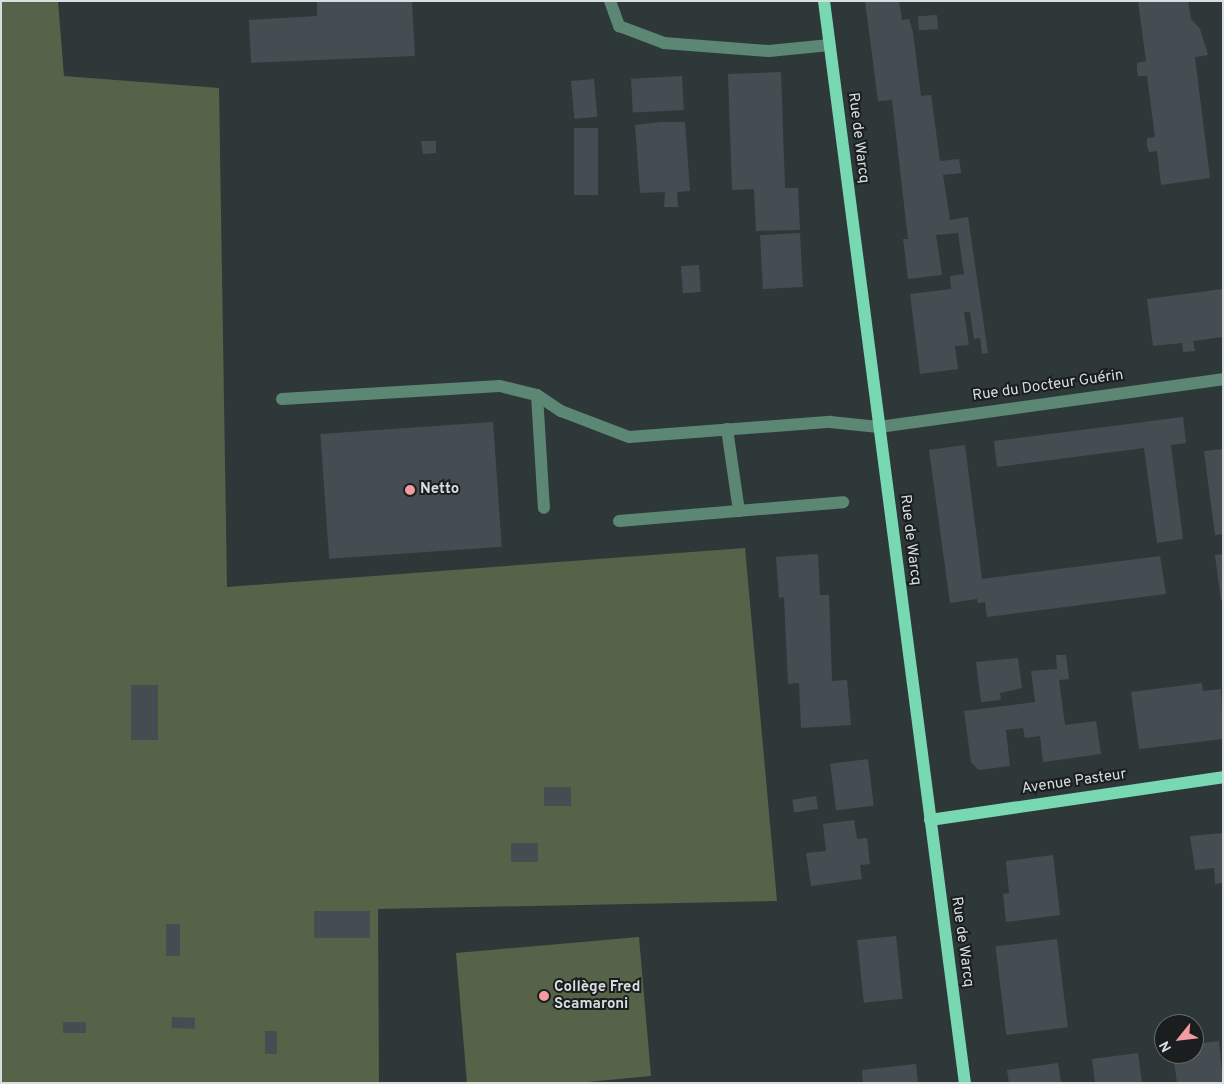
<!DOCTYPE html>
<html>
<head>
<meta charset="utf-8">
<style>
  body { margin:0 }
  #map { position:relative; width:1224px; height:1084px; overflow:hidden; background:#2e3839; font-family:Overpass,sans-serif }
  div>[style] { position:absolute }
  .green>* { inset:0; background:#556349 }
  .building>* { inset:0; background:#454d52; transform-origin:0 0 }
  .minor>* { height:12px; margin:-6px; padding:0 6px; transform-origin:6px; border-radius:6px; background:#5b8774 }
  .major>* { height:12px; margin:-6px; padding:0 6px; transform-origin:6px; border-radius:6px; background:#77d8b2 }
  .dots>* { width:14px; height:14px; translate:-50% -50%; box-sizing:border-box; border:2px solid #1a1e1f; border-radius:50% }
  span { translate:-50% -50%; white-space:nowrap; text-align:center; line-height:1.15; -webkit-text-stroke:4px #1a1e1f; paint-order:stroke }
  .street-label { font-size:15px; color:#d8dedf }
  .poi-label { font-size:15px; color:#d8dedf; font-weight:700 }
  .left { translate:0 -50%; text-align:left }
  .frame { position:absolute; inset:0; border:2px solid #d8dedf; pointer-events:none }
  .north { position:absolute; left:1154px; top:1014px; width:50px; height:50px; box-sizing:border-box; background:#1a1e1f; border:1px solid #666b6c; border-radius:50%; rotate:241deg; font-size:14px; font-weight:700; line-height:20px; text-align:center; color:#d8dedf }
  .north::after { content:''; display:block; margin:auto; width:18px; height:22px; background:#f49aa1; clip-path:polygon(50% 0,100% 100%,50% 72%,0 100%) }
</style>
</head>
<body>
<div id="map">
  <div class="green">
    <i style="clip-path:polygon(1px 1px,58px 1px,64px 76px,219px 88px,227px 587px,745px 548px,777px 901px,378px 909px,379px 1083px,1px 1083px)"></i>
    <i style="clip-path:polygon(639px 937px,651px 1076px,577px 1083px,467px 1083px,456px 953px)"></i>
  </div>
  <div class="building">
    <i style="clip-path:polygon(317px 1px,412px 1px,415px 56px,251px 63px,249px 20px,317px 16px)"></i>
    <i style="clip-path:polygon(865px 1px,899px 1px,902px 20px,909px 19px,913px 32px,921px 96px,931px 95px,940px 161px,959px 159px,961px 173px,943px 175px,950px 220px,968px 217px,988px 353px,982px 354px,980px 338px,974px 339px,970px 312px,964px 312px,969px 345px,955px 346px,958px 369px,920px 374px,910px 294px,951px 289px,950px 276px,964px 274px,958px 233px,936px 235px,942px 275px,908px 279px,903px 239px,908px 239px,892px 100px,878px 101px)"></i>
    <i style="clip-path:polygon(1138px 1px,1188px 1px,1191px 19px,1200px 29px,1208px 55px,1195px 57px,1210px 178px,1161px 185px,1157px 151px,1149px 152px,1147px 145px,1147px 138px,1155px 137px,1147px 76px,1138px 76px,1137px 69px,1137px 63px,1146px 61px)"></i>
    <i style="left:937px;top:15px;width:14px;height:19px;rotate:86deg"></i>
    <i style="clip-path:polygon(781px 72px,785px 188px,798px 188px,800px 230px,756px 231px,754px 189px,732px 190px,728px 74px)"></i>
    <i style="left:682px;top:76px;width:34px;height:51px;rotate:87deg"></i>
    <i style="left:594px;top:79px;width:38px;height:23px;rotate:85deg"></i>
    <i style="clip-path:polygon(661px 122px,685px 122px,690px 191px,677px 192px,678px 207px,664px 207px,665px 192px,640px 193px,635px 125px)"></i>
    <i style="left:574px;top:128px;width:24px;height:67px"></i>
    <i style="clip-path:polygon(421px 141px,436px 141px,436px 153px,423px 154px)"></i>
    <i style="left:800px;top:233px;width:54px;height:40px;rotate:87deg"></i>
    <i style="left:699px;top:265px;width:27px;height:18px;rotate:86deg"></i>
    <i style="clip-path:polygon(1223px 289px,1223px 337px,1193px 341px,1195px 351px,1183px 352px,1182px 343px,1153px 346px,1147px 299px)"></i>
    <i style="clip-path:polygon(1183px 417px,1186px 443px,1171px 445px,1183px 539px,1157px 543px,1144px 448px,997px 467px,994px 441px)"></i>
    <i style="left:493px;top:422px;width:125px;height:173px;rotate:86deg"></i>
    <i style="clip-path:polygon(965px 445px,982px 579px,1160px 556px,1166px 594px,987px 617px,985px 602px,978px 603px,977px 599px,950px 603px,929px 450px)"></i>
    <i style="clip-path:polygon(1223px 449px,1223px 534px,1215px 535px,1204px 451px)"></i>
    <i style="clip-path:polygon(818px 554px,820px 595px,829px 595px,832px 681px,847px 680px,851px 725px,801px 728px,799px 683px,788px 684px,784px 597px,779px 598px,776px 557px)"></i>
    <i style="clip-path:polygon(1223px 554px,1223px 600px,1221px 600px,1215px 555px)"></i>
    <i style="clip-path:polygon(1056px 655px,1066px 655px,1069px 679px,1059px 680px,1065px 725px,1096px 721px,1101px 754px,1043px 762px,1040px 736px,1025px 738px,1023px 728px,1006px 730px,1010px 766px,979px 770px,971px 762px,964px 711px,1035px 702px,1031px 671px,1057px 669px)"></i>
    <i style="clip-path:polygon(1018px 658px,1022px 688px,1000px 693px,1001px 700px,981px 702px,976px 662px)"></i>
    <i style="clip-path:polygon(1202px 683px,1203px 691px,1221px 689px,1223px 739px,1139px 749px,1131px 692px)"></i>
    <i style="left:131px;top:685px;width:27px;height:55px"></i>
    <i style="left:868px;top:759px;width:47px;height:38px;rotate:83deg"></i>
    <i style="left:544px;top:787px;width:27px;height:19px"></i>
    <i style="left:816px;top:796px;width:13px;height:24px;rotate:81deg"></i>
    <i style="clip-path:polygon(854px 820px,857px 839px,867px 838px,870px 864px,860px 865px,862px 879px,811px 886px,806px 853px,826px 851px,823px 824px)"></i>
    <i style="clip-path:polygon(1223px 833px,1223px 883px,1215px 884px,1214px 868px,1195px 870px,1190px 836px)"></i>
    <i style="left:511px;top:843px;width:27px;height:19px"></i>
    <i style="clip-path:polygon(1053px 855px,1060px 915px,1006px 922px,1003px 894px,1009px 893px,1006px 861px)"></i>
    <i style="left:370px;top:911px;width:27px;height:56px;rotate:90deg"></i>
    <i style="left:166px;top:924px;width:14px;height:32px"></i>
    <i style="left:896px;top:936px;width:63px;height:39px;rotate:84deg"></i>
    <i style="left:1057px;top:939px;width:89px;height:62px;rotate:83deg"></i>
    <i style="left:172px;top:1017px;width:23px;height:11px;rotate:2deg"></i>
    <i style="left:63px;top:1022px;width:23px;height:11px"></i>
    <i style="left:265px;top:1031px;width:12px;height:23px"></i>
    <i style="clip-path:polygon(1219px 1041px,1223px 1083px,1177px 1083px,1173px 1054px,1194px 1054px,1194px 1044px)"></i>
    <i style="clip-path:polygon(1138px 1053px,1142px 1083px,1095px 1083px,1092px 1059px)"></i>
    <i style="clip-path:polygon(1058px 1063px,1061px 1083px,1009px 1083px,1007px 1070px)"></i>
    <i style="clip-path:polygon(916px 1064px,918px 1083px,863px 1083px,862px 1070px)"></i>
  </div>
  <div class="minor">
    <i style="left:610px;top:1px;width:27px;rotate:70deg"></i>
    <i style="left:619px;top:26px;width:48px;rotate:20.7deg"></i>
    <i style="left:664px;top:43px;width:105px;rotate:4.4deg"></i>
    <i style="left:769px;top:51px;width:61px;rotate:-5.6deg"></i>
    <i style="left:537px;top:395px;width:113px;rotate:86.5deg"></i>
    <i style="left:282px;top:399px;width:218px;rotate:-3.4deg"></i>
    <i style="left:500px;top:386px;width:38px;rotate:14deg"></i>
    <i style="left:537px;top:395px;width:29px;rotate:34deg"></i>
    <i style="left:561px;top:411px;width:73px;rotate:20.9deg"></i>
    <i style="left:629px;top:437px;width:202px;rotate:-4.3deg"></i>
    <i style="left:830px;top:422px;width:49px;rotate:5.8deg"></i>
    <i style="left:879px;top:427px;width:347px;rotate:-7.9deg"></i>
    <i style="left:727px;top:429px;width:83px;rotate:81.7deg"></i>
    <i style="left:619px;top:521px;width:225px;rotate:-4.8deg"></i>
  </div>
  <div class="major">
    <i style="left:824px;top:1px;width:1091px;rotate:82.58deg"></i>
    <i style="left:930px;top:820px;width:296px;rotate:-8.3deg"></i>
  </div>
  <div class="dots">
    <i style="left:410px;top:490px;background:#f49aa1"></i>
    <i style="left:544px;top:996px;background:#f49aa1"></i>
  </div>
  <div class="street-label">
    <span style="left:858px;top:138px;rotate:83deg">Rue de Warcq</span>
    <span style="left:1048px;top:386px;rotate:-8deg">Rue du Docteur Guérin</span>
    <span style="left:910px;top:540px;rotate:83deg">Rue de Warcq</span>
    <span style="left:1074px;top:782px;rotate:-8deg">Avenue Pasteur</span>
    <span style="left:962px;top:942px;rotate:82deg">Rue de Warcq</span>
  </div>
  <div class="poi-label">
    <span class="left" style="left:420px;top:490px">Netto</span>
    <span class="left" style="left:554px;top:996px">Collège Fred<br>Scamaroni</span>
  </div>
  <div class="frame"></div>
  <div class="north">N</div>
</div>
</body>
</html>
